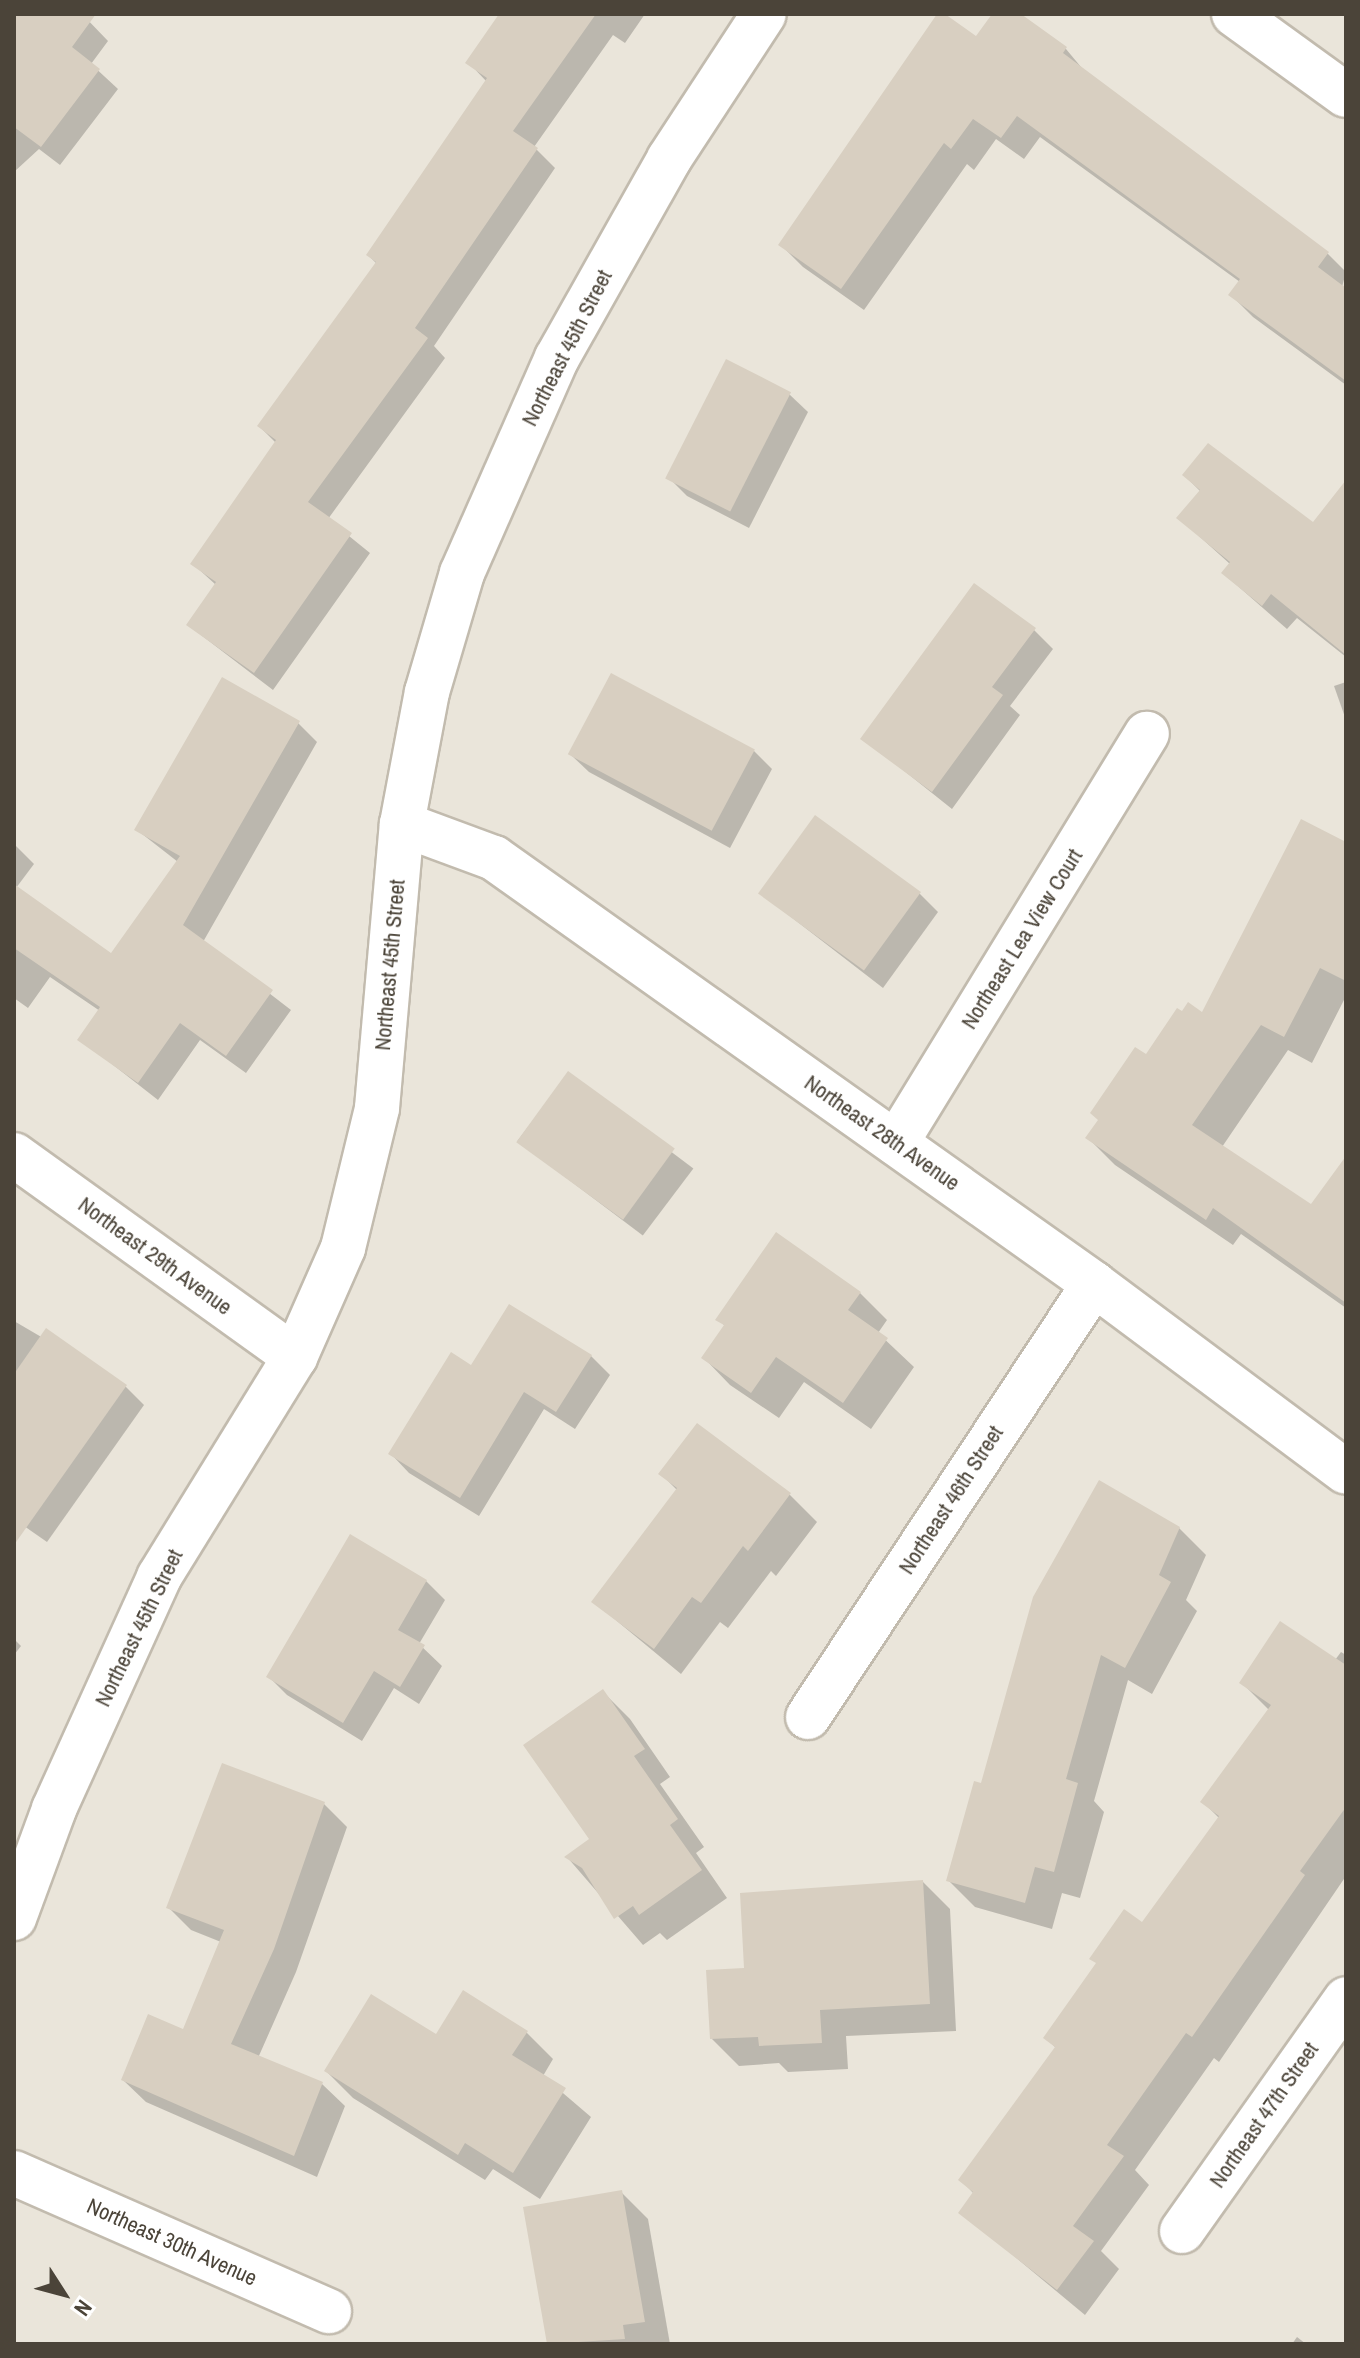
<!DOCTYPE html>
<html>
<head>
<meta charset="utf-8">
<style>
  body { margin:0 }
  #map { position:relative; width:1360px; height:2358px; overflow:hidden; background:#f6f3ec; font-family:"Archivo Narrow",sans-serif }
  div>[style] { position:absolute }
  .residential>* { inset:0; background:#eae5da; transform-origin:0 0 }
  .shadow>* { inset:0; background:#0003; transform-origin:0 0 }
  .building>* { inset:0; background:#d8cfc1; transform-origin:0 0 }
  .roads { filter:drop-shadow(2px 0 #c2bbae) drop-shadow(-2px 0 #c2bbae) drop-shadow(0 2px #c2bbae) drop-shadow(0 -2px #c2bbae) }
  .minor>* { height:44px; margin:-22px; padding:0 22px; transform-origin:22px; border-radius:22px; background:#fff }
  span { translate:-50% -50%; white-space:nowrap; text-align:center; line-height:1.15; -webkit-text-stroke:8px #fff; paint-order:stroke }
  .street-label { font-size:22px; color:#4b4439 }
  .frame { position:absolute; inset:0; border:16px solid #4b4439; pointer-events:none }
  .north { position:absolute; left:24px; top:2254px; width:80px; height:80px; -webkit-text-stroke:6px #fff; paint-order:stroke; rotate:126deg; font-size:22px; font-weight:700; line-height:32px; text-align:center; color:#4b4439 }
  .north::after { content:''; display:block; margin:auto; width:28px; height:36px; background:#4b4439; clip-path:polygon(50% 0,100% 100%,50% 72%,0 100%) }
</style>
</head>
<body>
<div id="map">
  <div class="residential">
    <i style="left:14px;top:14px;width:1332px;height:2330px"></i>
  </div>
  <div class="shadow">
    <i style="clip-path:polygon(14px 14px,82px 14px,108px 41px,91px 64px,118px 89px,60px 165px,39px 149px,14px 172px)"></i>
    <i style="clip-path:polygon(502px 14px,645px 14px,625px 43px,613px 35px,534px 147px,555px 168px,434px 346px,445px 358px,328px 519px,370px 553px,273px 690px,188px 625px,216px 585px,192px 563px,276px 443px,259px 426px,377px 264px,368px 255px,487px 82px,468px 62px)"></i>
    <i style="clip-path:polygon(940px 14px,976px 39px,995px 14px,1018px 14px,1066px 49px,1086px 73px,1328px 254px,1346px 272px,1342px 287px,1346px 290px,1346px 385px,1253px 317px,1231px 295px,1240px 282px,1040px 137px,1024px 159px,996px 139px,974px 170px,967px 164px,864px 310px,803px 267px,781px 245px)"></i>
    <i style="clip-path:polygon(789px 394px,808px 412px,749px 528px,687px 496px,668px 477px)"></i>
    <i style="clip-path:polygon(1184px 475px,1313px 525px,1346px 524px,1346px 657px,1297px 618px,1287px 629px,1223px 573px,1230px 564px,1179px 518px,1201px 492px)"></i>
    <i style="clip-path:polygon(1034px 630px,1053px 649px,1010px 706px,1020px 715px,952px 809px,863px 738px)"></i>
    <i style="clip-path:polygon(1346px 682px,1346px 720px,1334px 686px)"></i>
    <i style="clip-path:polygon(298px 723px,317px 742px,203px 942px,291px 1010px,246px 1073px,200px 1040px,158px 1100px,80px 1039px,100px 1011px,50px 977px,28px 1008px,14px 998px,14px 844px,34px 864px,16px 888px,111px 956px,178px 862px,137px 830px)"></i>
    <i style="clip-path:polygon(754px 751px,772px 769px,730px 848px,589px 772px,570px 754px)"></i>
    <i style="clip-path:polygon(1346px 844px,1346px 996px,1312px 1063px,1288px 1050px,1222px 1147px,1312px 1207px,1346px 1187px,1346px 1308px,1241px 1234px,1233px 1245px,1115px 1165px,1088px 1138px,1147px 1057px,1203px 1015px)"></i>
    <i style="clip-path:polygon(760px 893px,919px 893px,938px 912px,883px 988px)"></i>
    <i style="left:568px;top:1074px;width:157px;height:84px;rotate:37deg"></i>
    <i style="clip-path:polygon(860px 1293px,887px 1320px,878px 1333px,914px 1367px,871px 1429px,804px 1382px,779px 1418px,730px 1385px,704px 1358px,726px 1327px,718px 1319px)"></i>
    <i style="clip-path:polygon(14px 1321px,125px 1386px,144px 1405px,47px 1542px,14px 1519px)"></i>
    <i style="clip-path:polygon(591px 1356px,610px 1375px,575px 1429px,544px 1409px,479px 1516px,409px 1473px,391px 1454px,472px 1367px)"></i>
    <i style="clip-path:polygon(697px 1425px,790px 1495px,817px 1522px,776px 1576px,771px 1571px,728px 1628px,720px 1622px,681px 1674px,594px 1602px,678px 1491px,661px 1474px)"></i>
    <i style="clip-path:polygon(1179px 1528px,1206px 1555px,1186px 1600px,1197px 1611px,1152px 1694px,1128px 1680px,1094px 1801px,1104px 1812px,1080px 1898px,1062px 1893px,1052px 1929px,975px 1907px,948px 1880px,982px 1785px)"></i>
    <i style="clip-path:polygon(426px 1581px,445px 1600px,419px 1644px,442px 1666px,419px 1704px,394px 1688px,362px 1741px,287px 1695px,268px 1676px)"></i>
    <i style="clip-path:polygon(14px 1639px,21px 1646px,14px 1655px)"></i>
    <i style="clip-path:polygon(1341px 1652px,1346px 1655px,1346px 1876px,1219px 2062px,1214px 2058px,1135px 2170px,1149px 2185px,1101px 2251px,1119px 2269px,1085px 2315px,961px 2212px,974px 2194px,961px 2180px,1056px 2048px,1046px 2038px,1143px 1925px,1220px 1819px,1203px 1802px,1269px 1710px,1241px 1682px,1335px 1660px)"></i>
    <i style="clip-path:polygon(603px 1692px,630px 1719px,670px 1777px,660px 1784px,704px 1847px,696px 1853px,727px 1898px,667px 1940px,660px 1933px,643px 1945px,567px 1857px,592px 1840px)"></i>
    <i style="clip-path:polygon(324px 1804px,347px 1827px,296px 1972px,258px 2058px,322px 2084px,345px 2106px,317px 2177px,146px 2102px,123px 2080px,184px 2031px,221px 1942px,191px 1930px,168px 1907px)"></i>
    <i style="clip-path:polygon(923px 1882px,950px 1909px,956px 2031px,846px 2036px,848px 2069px,788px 2072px,779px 2063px,739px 2066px,712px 2039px,746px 1969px)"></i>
    <i style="clip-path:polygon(526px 2032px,553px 2059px,543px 2076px,591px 2117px,540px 2199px,493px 2169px,485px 2180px,353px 2098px,326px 2071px,437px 2037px)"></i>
    <i style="clip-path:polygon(621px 2192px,648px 2219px,670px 2344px,549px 2344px,525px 2209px)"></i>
    <i style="clip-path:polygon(1297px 2337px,1306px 2344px,1292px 2344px)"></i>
  </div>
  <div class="building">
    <i style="clip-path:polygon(14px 14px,96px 14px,72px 47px,100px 69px,41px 147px,14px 127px)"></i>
    <i style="clip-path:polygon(499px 14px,596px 14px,513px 131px,538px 148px,415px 328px,428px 338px,308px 502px,352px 533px,254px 673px,186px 625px,216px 582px,190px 564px,276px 440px,257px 426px,376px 262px,366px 255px,487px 78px,465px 63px)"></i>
    <i style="clip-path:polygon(937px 14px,945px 14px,976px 36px,992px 14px,1021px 14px,1067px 47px,1063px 53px,1329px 252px,1318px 267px,1346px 288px,1346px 381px,1228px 295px,1240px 279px,1017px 116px,1001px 138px,973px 119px,951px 149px,944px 143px,841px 289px,778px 245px)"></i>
    <i style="left:726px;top:359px;width:73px;height:134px;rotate:27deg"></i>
    <i style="clip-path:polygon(1208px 443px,1313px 522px,1346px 480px,1346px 655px,1271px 594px,1262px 606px,1221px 573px,1230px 562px,1176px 518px,1200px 490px,1182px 475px)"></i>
    <i style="clip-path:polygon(974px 583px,1036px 628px,992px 687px,1003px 695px,932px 792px,860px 739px)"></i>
    <i style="left:611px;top:673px;width:163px;height:92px;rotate:28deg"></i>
    <i style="clip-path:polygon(222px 677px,300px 721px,183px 925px,273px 990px,226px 1056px,180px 1023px,138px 1083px,77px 1040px,100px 1007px,14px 948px,14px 884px,111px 953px,180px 856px,134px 830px)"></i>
    <i style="left:815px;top:815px;width:131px;height:97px;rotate:36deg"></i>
    <i style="clip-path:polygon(1301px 819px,1346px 842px,1346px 981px,1320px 968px,1284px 1037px,1261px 1025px,1192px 1125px,1311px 1204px,1346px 1156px,1346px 1303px,1213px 1208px,1206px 1220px,1085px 1138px,1098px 1120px,1090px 1113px,1135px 1047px,1146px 1054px,1177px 1008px,1182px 1011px,1188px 1002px,1202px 1012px)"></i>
    <i style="left:568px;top:1071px;width:132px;height:88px;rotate:36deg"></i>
    <i style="clip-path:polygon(776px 1232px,861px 1292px,848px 1310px,888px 1338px,843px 1403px,776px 1357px,751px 1393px,701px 1358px,724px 1325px,715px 1320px)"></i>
    <i style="clip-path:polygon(509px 1304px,592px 1355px,556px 1412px,524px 1392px,460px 1498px,388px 1454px,451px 1352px,471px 1365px)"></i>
    <i style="clip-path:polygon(46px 1328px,127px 1385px,14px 1545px,14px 1374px)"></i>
    <i style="clip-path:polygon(697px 1423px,791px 1493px,748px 1551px,743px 1546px,701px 1603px,692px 1597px,654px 1649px,591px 1602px,677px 1488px,658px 1474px)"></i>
    <i style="clip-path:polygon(1099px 1480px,1180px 1527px,1159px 1575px,1171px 1582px,1125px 1668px,1101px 1655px,1066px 1779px,1078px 1783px,1054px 1872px,1035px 1867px,1025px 1903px,946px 1881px,974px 1781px,981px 1783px,1033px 1597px)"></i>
    <i style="clip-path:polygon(350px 1534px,427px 1580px,398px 1630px,425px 1645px,400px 1687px,374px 1671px,343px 1723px,266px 1677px)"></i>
    <i style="clip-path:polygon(1280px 1621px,1346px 1665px,1346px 1807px,1300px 1871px,1305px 1875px,1192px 2037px,1186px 2033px,1107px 2145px,1124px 2156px,1073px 2226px,1094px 2241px,1057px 2290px,958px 2213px,973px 2192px,958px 2180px,1055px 2047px,1043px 2038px,1096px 1963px,1089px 1959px,1124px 1909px,1142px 1922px,1219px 1816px,1200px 1802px,1271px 1705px,1239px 1683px)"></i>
    <i style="clip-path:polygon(603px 1689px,645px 1749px,634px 1756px,678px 1819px,670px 1825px,702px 1870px,639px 1915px,633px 1906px,614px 1919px,582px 1868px,564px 1857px,589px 1839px,523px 1745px)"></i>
    <i style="clip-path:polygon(222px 1763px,325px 1802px,274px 1949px,231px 2044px,323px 2082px,294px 2156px,121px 2080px,148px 2014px,183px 2029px,224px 1930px,166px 1908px)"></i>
    <i style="clip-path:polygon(923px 1880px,930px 2004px,820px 2010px,822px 2043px,759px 2046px,758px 2037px,710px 2039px,706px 1970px,744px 1968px,740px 1893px)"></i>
    <i style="clip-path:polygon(463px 1990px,528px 2031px,512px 2055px,566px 2088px,513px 2173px,465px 2143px,458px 2155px,324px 2071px,371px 1994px,436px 2034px)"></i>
    <i style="clip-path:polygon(622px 2190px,645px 2322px,623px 2325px,625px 2339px,547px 2344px,523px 2207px)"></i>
  </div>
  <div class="roads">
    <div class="minor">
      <i style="left:1234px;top:14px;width:138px;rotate:35.9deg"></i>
      <i style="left:402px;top:824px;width:98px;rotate:20.3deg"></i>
      <i style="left:494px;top:858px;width:736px;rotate:35.37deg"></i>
      <i style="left:1094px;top:1284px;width:314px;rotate:36.7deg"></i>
      <i style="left:896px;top:1143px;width:480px;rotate:-58.5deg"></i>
      <i style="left:14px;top:1155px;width:346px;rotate:35.7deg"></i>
      <i style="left:808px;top:1717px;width:519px;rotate:-56.55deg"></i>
      <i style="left:14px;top:1918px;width:116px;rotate:-69.8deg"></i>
      <i style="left:54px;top:1809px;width:255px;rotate:-65.6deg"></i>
      <i style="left:159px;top:1577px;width:259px;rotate:-58.3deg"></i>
      <i style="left:295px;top:1357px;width:119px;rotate:-66.2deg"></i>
      <i style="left:343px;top:1248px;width:144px;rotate:-76.3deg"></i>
      <i style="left:377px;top:1108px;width:285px;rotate:-85deg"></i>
      <i style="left:402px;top:824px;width:134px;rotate:-79.3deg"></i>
      <i style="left:427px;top:692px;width:124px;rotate:-73.6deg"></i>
      <i style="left:462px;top:573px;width:235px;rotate:-66.2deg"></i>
      <i style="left:557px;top:358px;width:228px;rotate:-60.6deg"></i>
      <i style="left:669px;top:159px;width:173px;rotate:-56.8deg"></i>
      <i style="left:14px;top:2173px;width:344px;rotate:23.7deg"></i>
      <i style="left:1182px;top:2231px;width:284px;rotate:-54.7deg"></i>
    </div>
  </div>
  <div class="street-label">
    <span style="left:567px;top:348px;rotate:-63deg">Northeast 45th Street</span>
    <span style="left:1022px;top:939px;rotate:-58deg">Northeast Lea View Court</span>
    <span style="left:390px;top:965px;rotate:-85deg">Northeast 45th Street</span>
    <span style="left:882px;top:1133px;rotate:35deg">Northeast 28th Avenue</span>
    <span style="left:155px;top:1256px;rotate:36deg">Northeast 29th Avenue</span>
    <span style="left:951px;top:1500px;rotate:-57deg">Northeast 46th Street</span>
    <span style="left:139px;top:1628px;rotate:-64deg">Northeast 45th Street</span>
    <span style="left:1264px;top:2115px;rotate:-55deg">Northeast 47th Street</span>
    <span style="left:172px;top:2242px;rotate:24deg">Northeast 30th Avenue</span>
  </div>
  <div class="frame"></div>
  <div class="north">N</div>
</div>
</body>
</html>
